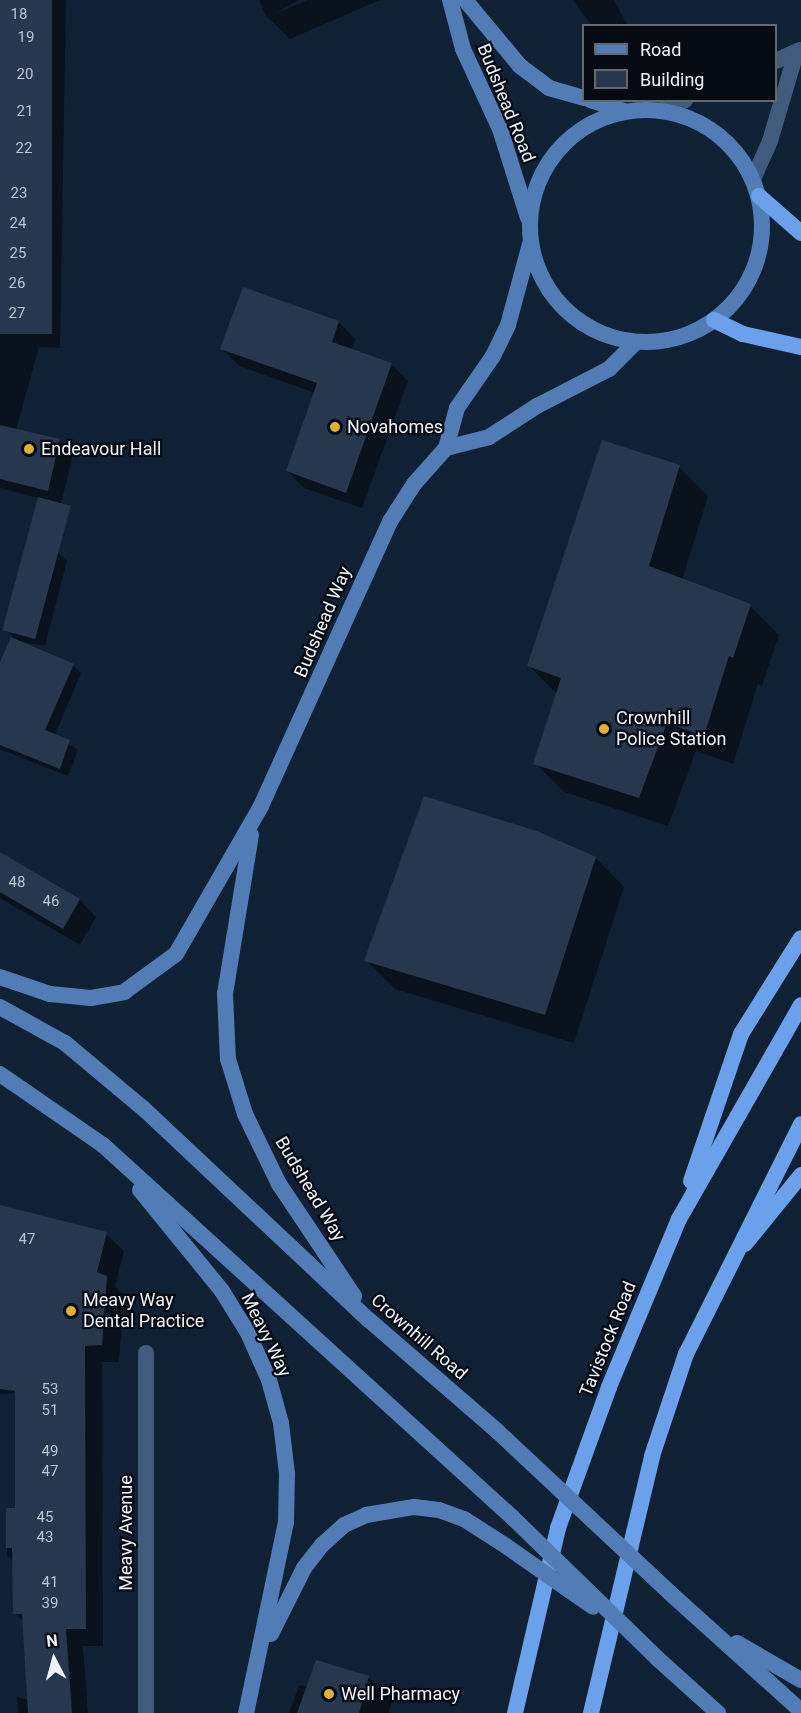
<!DOCTYPE html>
<html>
<head>
<meta charset="utf-8">
<style>
  body { margin:0 }
  #map { position:relative; width:801px; height:1713px; overflow:hidden; background:#112135; font-family:Roboto,sans-serif }
  div>[style] { position:absolute }
  .shadow>* { inset:0; background:#0007 }
  .building>* { inset:0; background:#27374d; transform-origin:0 0 }
  .minor>* { height:16px; margin:-8px; padding:0 8px; transform-origin:8px; border-radius:8px; background:#415b7f }
  .secondary>* { height:16px; margin:-8px; padding:0 8px; transform-origin:8px; border-radius:8px; background:#517cb5 }
  .secondary>.ring { margin:-8px; padding:0; box-sizing:content-box; background:none; border:16px solid #517cb5; border-radius:50% }
  .trunk>* { height:16px; margin:-8px; padding:0 8px; transform-origin:8px; border-radius:8px; background:#6ba0ea }
  .secondary-bridge>* { height:16px; margin:-8px; padding:0 8px; transform-origin:8px; border-radius:8px; background:#517cb5 }
  .dots>* { width:16px; height:16px; translate:-50% -50%; box-sizing:border-box; border:3px solid #050a13; border-radius:50% }
  span { translate:-50% -50%; white-space:nowrap; text-align:center; line-height:1.15; -webkit-text-stroke:4.5px #050a13; paint-order:stroke }
  .number-label { font-size:15px; color:#bcc5d0 }
  .number-label span { -webkit-text-stroke-width:0 }
  .street-label { font-size:18px; color:#eef4fc }
  .poi-label { font-size:18px; color:#eef4fc }
  .left { translate:0 -50%; text-align:left }
  .legend { position:absolute; left:582px; top:24px; width:195px; height:78px; box-sizing:border-box; background:#050a13; border:2px solid #626870; margin:0; padding:8px 10px; list-style:none; font-size:18px; color:#eef4fc }
  .legend li { display:flex; align-items:center; gap:12px; height:30px }
  .legend b { width:30px; border:2px solid #626870 }
  .north { position:absolute; left:24px; top:1629px; width:60px; height:60px; -webkit-text-stroke:4px #050a13; paint-order:stroke; rotate:354deg; font-size:16px; font-weight:700; line-height:24px; text-align:center; color:#eef4fc }
  .north::after { content:''; display:block; margin:auto; width:21px; height:27px; background:#eef4fc; clip-path:polygon(50% 0,100% 100%,50% 72%,0 100%) }
</style>
</head>
<body>
<div id="map">
  <div class="shadow">
    <i style="clip-path:polygon(0 0,66px 0,60px 348px,39px 347px,16px 430px,60px 441px,73px 454px,61px 504px,0 488px)"></i>
    <i style="clip-path:polygon(259px 0,299px 0,275px 14px,307px 0,380px 0,290px 39px,266px 16px)"></i>
    <i style="clip-path:polygon(573px 0,614px 0,628px 26px,592px 26px)"></i>
    <i style="clip-path:polygon(339px 322px,355px 339px,351px 351px,391px 364px,408px 381px,362px 508px,304px 488px,287px 471px,315px 393px,239px 366px,222px 349px)"></i>
    <i style="clip-path:polygon(679px 467px,708px 496px,682px 580px,750px 606px,779px 635px,762px 686px,758px 684px,733px 764px,696px 751px,668px 826px,564px 792px,535px 763px,557px 694px,529px 666px)"></i>
    <i style="clip-path:polygon(58px 552px,67px 561px,45px 646px,17px 641px,73px 665px,81px 673px,55px 735px,78px 750px,68px 776px,0 749px,0 667px,12px 636px,6px 630px)"></i>
    <i style="clip-path:polygon(1px 854px,80px 900px,96px 917px,80px 945px,0 898px)"></i>
    <i style="clip-path:polygon(596px 858px,624px 887px,574px 1043px,395px 989px,366px 960px)"></i>
    <i style="clip-path:polygon(0 1206px,106px 1234px,124px 1251px,115px 1286px,124px 1295px,119px 1362px,102px 1362px,103px 1646px,83px 1646px,88px 1713px,18px 1713px,17px 1697px,29px 1700px,24px 1622px,15px 1613px,14px 1562px,7px 1555px,7px 1509px,16px 1509px,17px 1393px,0 1394px)"></i>
    <i style="clip-path:polygon(368px 1677px,392px 1701px,389px 1713px,289px 1713px,299px 1685px,308px 1687px)"></i>
  </div>
  <div class="building">
    <i style="left:0;top:0;width:52px;height:334px"></i>
    <i style="clip-path:polygon(243px 287px,339px 321px,332px 342px,392px 363px,346px 493px,286px 471px,317px 383px,220px 349px)"></i>
    <i style="clip-path:polygon(0 425px,60px 439px,48px 491px,0 479px)"></i>
    <i style="clip-path:polygon(602px 440px,680px 465px,649px 566px,751px 604px,733px 658px,729px 656px,704px 736px,667px 723px,639px 798px,533px 764px,561px 678px,527px 666px)"></i>
    <i style="left:38px;top:497px;width:34px;height:138px;rotate:15deg"></i>
    <i style="clip-path:polygon(11px 637px,74px 664px,45px 730px,70px 740px,60px 769px,0 745px,0 662px)"></i>
    <i style="clip-path:polygon(424px 796px,537px 831px,596px 857px,545px 1015px,364px 961px)"></i>
    <i style="clip-path:polygon(0 852px,80px 899px,63px 929px,0 892px)"></i>
    <i style="clip-path:polygon(0 1205px,107px 1232px,97px 1272px,107px 1276px,102px 1345px,85px 1346px,86px 1629px,66px 1629px,72px 1713px,28px 1713px,22px 1614px,13px 1614px,12px 1548px,6px 1548px,6px 1508px,15px 1508px,15px 1391px,0 1389px)"></i>
    <i style="clip-path:polygon(316px 1660px,369px 1676px,359px 1713px,297px 1713px)"></i>
  </div>
  <div class="minor">
    <i style="left:776px;top:61px;width:26px;rotate:-25deg"></i>
    <i style="left:662px;top:110px;width:25px;rotate:-23deg"></i>
    <i style="left:753px;top:179px;width:42px;rotate:-65.9deg"></i>
    <i style="left:770px;top:141px;width:92px;rotate:-73.5deg"></i>
    <i style="left:146px;top:1353px;width:360px;rotate:90deg"></i>
  </div>
  <div class="secondary">
    <i style="left:450px;top:0;width:51px;rotate:75.1deg"></i>
    <i style="left:463px;top:49px;width:88px;rotate:65.2deg"></i>
    <i style="left:500px;top:129px;width:93px;rotate:72.5deg"></i>
    <i style="left:465px;top:0;width:86px;rotate:50.2deg"></i>
    <i style="left:520px;top:66px;width:36px;rotate:37deg"></i>
    <i style="left:549px;top:88px;width:36px;rotate:16deg"></i>
    <i style="left:590px;top:100px;width:36px;rotate:18deg"></i>
    <i class="ring" style="left:530px;top:110px;width:216px;height:216px"></i>
    <i style="left:446px;top:448px;width:44px;rotate:-14.3deg"></i>
    <i style="left:489px;top:437px;width:57px;rotate:-32.9deg"></i>
    <i style="left:537px;top:406px;width:81px;rotate:-27.2deg"></i>
    <i style="left:609px;top:369px;width:38px;rotate:-45deg"></i>
    <i style="left:251px;top:835px;width:161px;rotate:99.3deg"></i>
    <i style="left:225px;top:994px;width:65px;rotate:87.4deg"></i>
    <i style="left:228px;top:1059px;width:58px;rotate:72.8deg"></i>
    <i style="left:245px;top:1114px;width:78px;rotate:64.1deg"></i>
    <i style="left:279px;top:1184px;width:135px;rotate:56.2deg"></i>
    <i style="left:0;top:977px;width:53px;rotate:18.8deg"></i>
    <i style="left:50px;top:994px;width:41px;rotate:5.6deg"></i>
    <i style="left:91px;top:998px;width:34px;rotate:-10deg"></i>
    <i style="left:124px;top:992px;width:64px;rotate:-36.2deg"></i>
    <i style="left:176px;top:954px;width:171px;rotate:-60.1deg"></i>
    <i style="left:261px;top:806px;width:314px;rotate:-65.6deg"></i>
    <i style="left:391px;top:520px;width:43px;rotate:-57.4deg"></i>
    <i style="left:414px;top:484px;width:48px;rotate:-48.4deg"></i>
    <i style="left:446px;top:448px;width:41px;rotate:-74.6deg"></i>
    <i style="left:457px;top:408px;width:63px;rotate:-55.3deg"></i>
    <i style="left:493px;top:356px;width:34px;rotate:-64deg"></i>
    <i style="left:508px;top:325px;width:84px;rotate:-74.8deg"></i>
    <i style="left:0;top:1007px;width:74px;rotate:29deg"></i>
    <i style="left:65px;top:1043px;width:103px;rotate:39.9deg"></i>
    <i style="left:144px;top:1109px;width:308px;rotate:43.2deg"></i>
    <i style="left:369px;top:1320px;width:169px;rotate:40.9deg"></i>
    <i style="left:0;top:1074px;width:125px;rotate:34.6deg"></i>
    <i style="left:103px;top:1145px;width:554px;rotate:42.29deg"></i>
    <i style="left:140px;top:1190px;width:130px;rotate:50.9deg"></i>
    <i style="left:222px;top:1291px;width:49px;rotate:58.2deg"></i>
    <i style="left:248px;top:1333px;width:51px;rotate:65.9deg"></i>
    <i style="left:269px;top:1380px;width:45px;rotate:74.4deg"></i>
    <i style="left:281px;top:1423px;width:51px;rotate:83.3deg"></i>
    <i style="left:287px;top:1474px;width:48px;rotate:91.2deg"></i>
    <i style="left:286px;top:1522px;width:195px;rotate:101.8deg"></i>
    <i style="left:670px;top:1593px;width:176px;rotate:42deg"></i>
    <i style="left:271px;top:1634px;width:74px;rotate:-63.4deg"></i>
    <i style="left:304px;top:1568px;width:29px;rotate:-52deg"></i>
    <i style="left:322px;top:1545px;width:30px;rotate:-42deg"></i>
    <i style="left:344px;top:1525px;width:24px;rotate:-24deg"></i>
    <i style="left:366px;top:1515px;width:49px;rotate:-9.5deg"></i>
    <i style="left:414px;top:1507px;width:25px;rotate:7deg"></i>
    <i style="left:439px;top:1510px;width:27px;rotate:20deg"></i>
    <i style="left:464px;top:1519px;width:50px;rotate:32.7deg"></i>
    <i style="left:737px;top:1643px;width:74px;rotate:30deg"></i>
    <i style="left:658px;top:1659px;width:81px;rotate:42deg"></i>
  </div>
  <div class="trunk">
    <i style="left:759px;top:196px;width:56px;rotate:41.4deg"></i>
    <i style="left:714px;top:320px;width:32px;rotate:26deg"></i>
    <i style="left:743px;top:334px;width:59px;rotate:12.6deg"></i>
    <i style="left:691px;top:1181px;width:155px;rotate:-71.2deg"></i>
    <i style="left:741px;top:1034px;width:113px;rotate:-58deg"></i>
    <i style="left:745px;top:1244px;width:89px;rotate:-50.9deg"></i>
    <i style="left:515px;top:1713px;width:190px;rotate:-76.9deg"></i>
    <i style="left:558px;top:1528px;width:150px;rotate:-70.1deg"></i>
    <i style="left:609px;top:1387px;width:182px;rotate:-67.4deg"></i>
    <i style="left:679px;top:1219px;width:246px;rotate:-60.3deg"></i>
    <i style="left:591px;top:1713px;width:264px;rotate:-76.6deg"></i>
    <i style="left:652px;top:1456px;width:108px;rotate:-71.6deg"></i>
    <i style="left:686px;top:1354px;width:257px;rotate:-63.4deg"></i>
  </div>
  <div class="secondary-bridge">
    <i style="left:497px;top:1431px;width:237px;rotate:43.1deg"></i>
    <i style="left:513px;top:1518px;width:202px;rotate:44.2deg"></i>
    <i style="left:506px;top:1546px;width:106px;rotate:35deg"></i>
  </div>
  <div class="dots">
    <i style="left:335px;top:427px;background:#e0b034"></i>
    <i style="left:29px;top:449px;background:#e0b034"></i>
    <i style="left:604px;top:729px;background:#e0b034"></i>
    <i style="left:71px;top:1311px;background:#e0b034"></i>
    <i style="left:329px;top:1694px;background:#e0b034"></i>
  </div>
  <div class="number-label">
    <span style="left:19px;top:15px">18</span>
    <span style="left:26px;top:38px">19</span>
    <span style="left:25px;top:75px">20</span>
    <span style="left:25px;top:112px">21</span>
    <span style="left:24px;top:149px">22</span>
    <span style="left:19px;top:194px">23</span>
    <span style="left:18px;top:224px">24</span>
    <span style="left:18px;top:254px">25</span>
    <span style="left:17px;top:284px">26</span>
    <span style="left:17px;top:314px">27</span>
    <span style="left:17px;top:883px">48</span>
    <span style="left:51px;top:902px">46</span>
    <span style="left:27px;top:1240px">47</span>
    <span style="left:50px;top:1390px">53</span>
    <span style="left:50px;top:1411px">51</span>
    <span style="left:50px;top:1452px">49</span>
    <span style="left:50px;top:1472px">47</span>
    <span style="left:45px;top:1518px">45</span>
    <span style="left:45px;top:1538px">43</span>
    <span style="left:50px;top:1583px">41</span>
    <span style="left:50px;top:1604px">39</span>
  </div>
  <div class="street-label">
    <span style="left:506px;top:103px;rotate:68deg">Budshead Road</span>
    <span style="left:323px;top:622px;rotate:-67deg">Budshead Way</span>
    <span style="left:310px;top:1189px;rotate:59deg">Budshead Way</span>
    <span style="left:266px;top:1335px;rotate:64deg">Meavy Way</span>
    <span style="left:419px;top:1337px;rotate:41deg">Crownhill Road</span>
    <span style="left:608px;top:1339px;rotate:-68deg">Tavistock Road</span>
    <span style="left:126px;top:1533px;rotate:-90deg">Meavy Avenue</span>
  </div>
  <div class="poi-label">
    <span class="left" style="left:347px;top:427px">Novahomes</span>
    <span class="left" style="left:41px;top:449px">Endeavour Hall</span>
    <span class="left" style="left:616px;top:729px">Crownhill<br>Police Station</span>
    <span class="left" style="left:83px;top:1311px">Meavy Way<br>Dental Practice</span>
    <span class="left" style="left:341px;top:1694px">Well Pharmacy</span>
  </div>
  <ul class="legend">
  <li><b style="height:8px;background:#517cb5"></b>Road</li>
  <li><b style="height:16px;background:#27374d"></b>Building</li>
  </ul>
  <div class="north">N</div>
</div>
</body>
</html>
